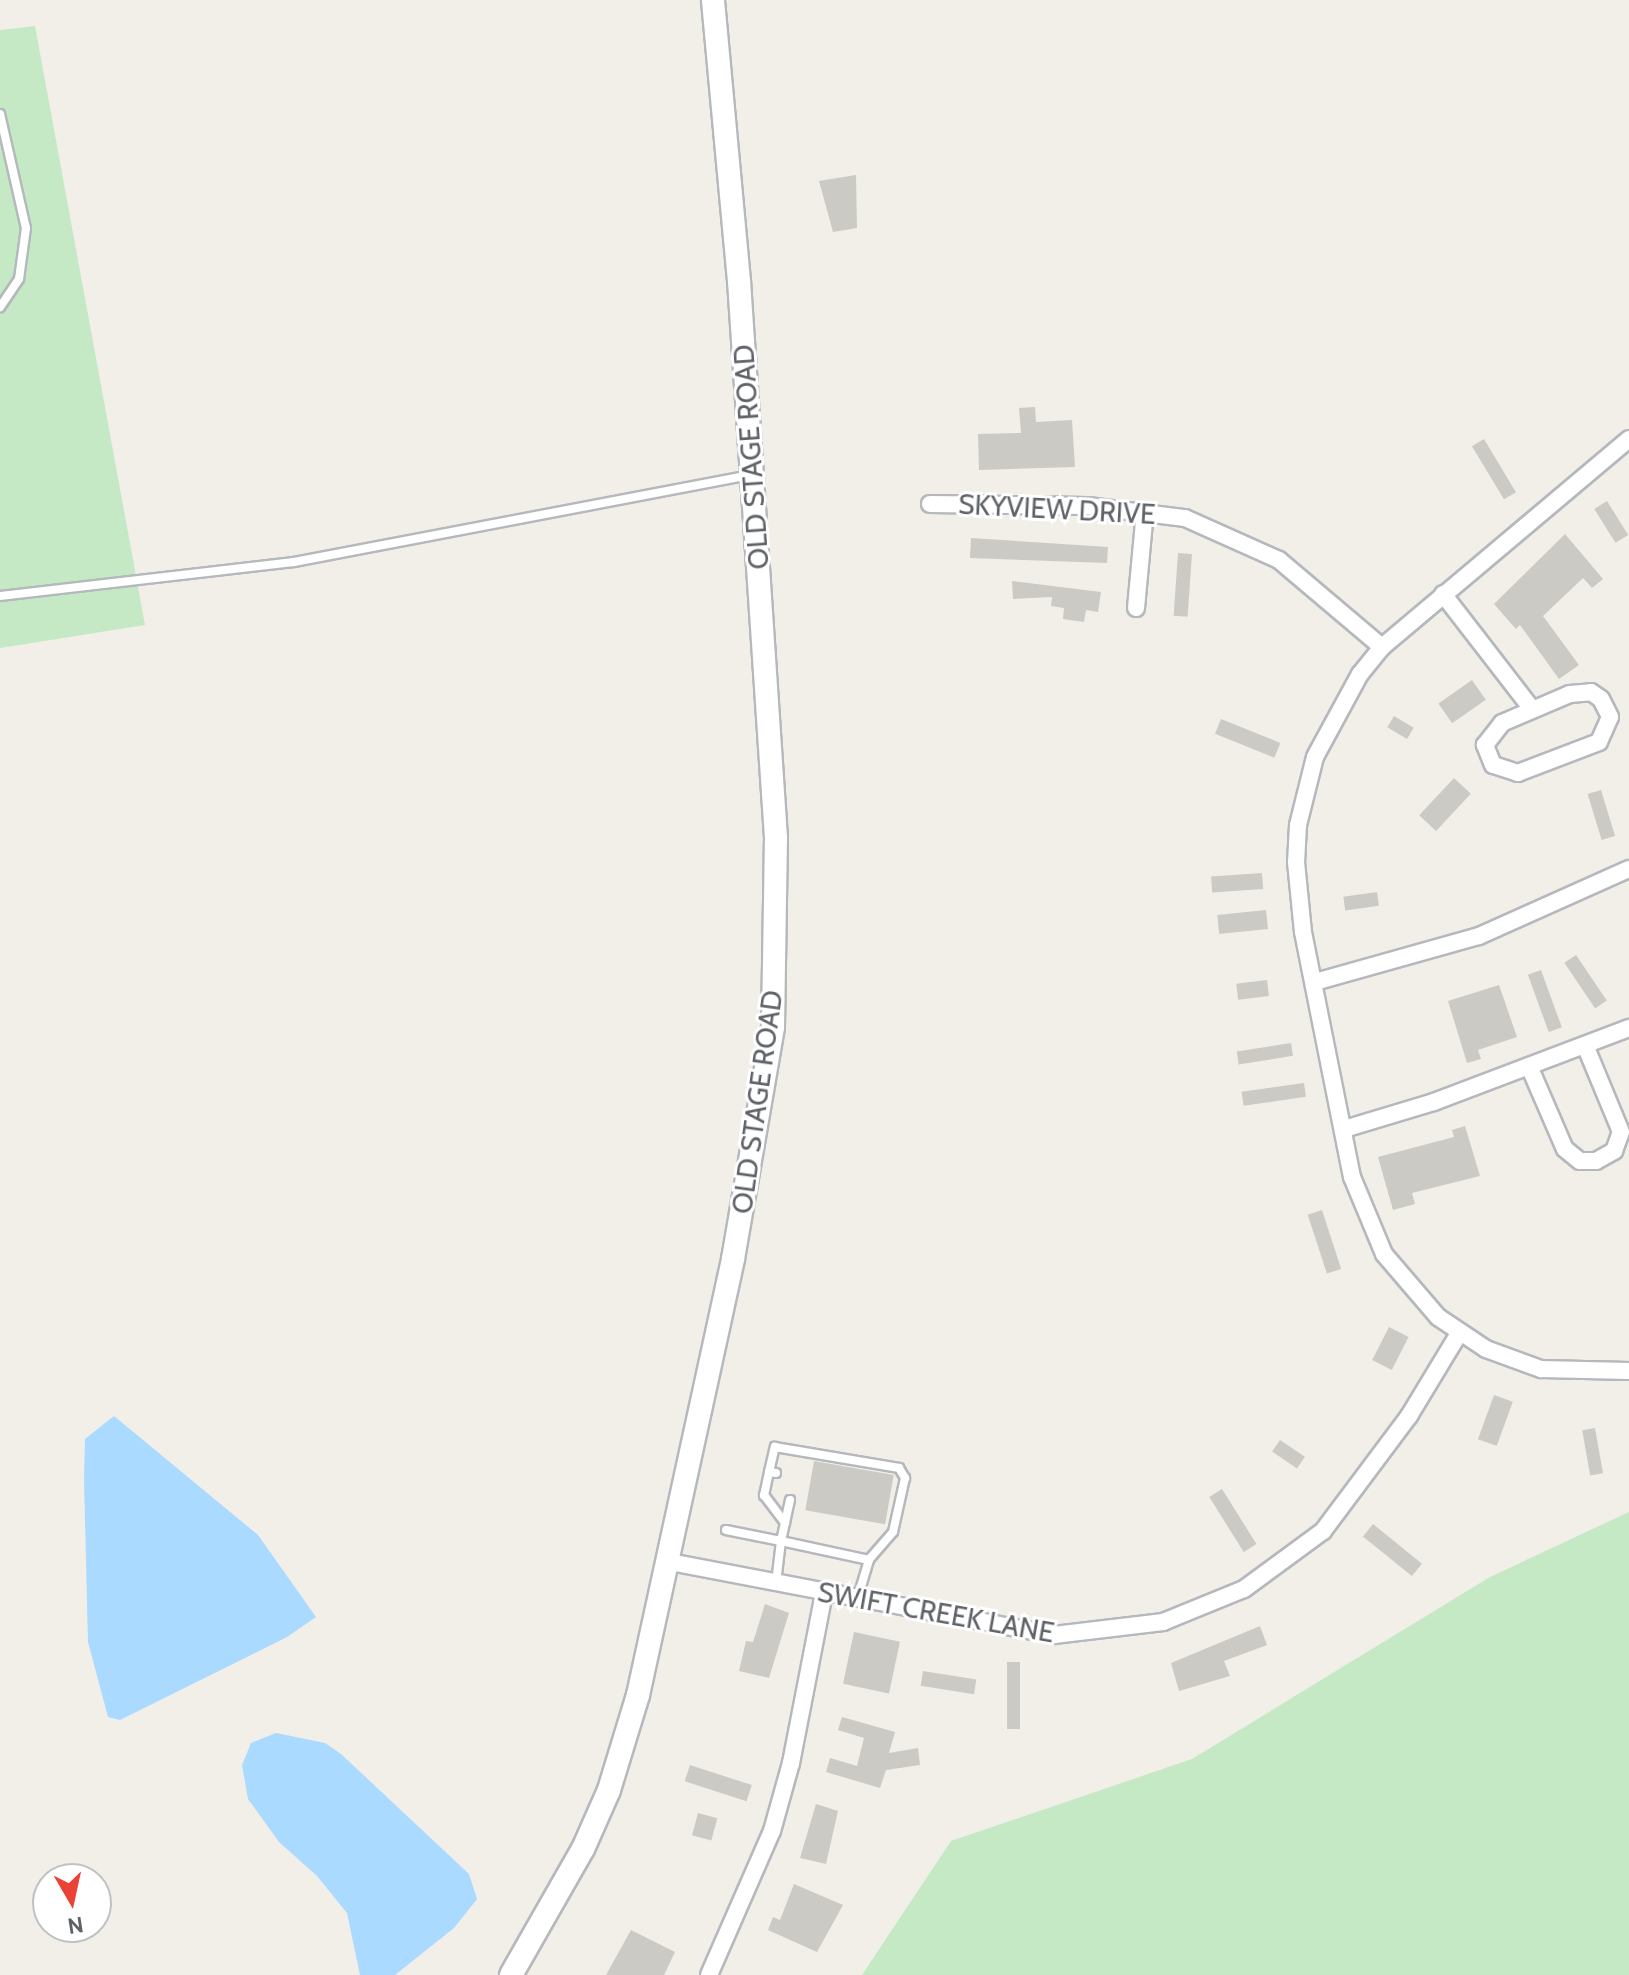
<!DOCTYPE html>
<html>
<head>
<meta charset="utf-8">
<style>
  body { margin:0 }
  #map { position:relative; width:1629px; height:1975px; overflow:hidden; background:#f1efe8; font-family:Cabin,sans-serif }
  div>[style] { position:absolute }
  .green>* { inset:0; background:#c5e8c5 }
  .water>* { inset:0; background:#aadaff }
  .building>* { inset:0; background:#cccac5; transform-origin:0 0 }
  .roads { filter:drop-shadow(2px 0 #b5b8bc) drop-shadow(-2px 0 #b5b8bc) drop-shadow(0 2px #b5b8bc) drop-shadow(0 -2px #b5b8bc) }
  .lane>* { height:8px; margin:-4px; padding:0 4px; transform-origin:4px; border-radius:4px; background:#fff }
  .street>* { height:16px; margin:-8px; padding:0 8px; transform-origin:8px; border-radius:8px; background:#fff }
  .secondary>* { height:22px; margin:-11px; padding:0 11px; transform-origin:11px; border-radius:11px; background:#fff }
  span { translate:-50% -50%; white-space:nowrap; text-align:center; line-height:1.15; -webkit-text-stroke:6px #fff; paint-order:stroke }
  .street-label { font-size:28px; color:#5f6368 }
  .north { position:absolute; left:32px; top:1863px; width:80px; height:80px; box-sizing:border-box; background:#fff; border:2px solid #bfc1c3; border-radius:50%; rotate:171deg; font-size:22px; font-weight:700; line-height:32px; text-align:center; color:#5f6368 }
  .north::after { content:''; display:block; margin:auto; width:28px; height:36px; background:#ea4335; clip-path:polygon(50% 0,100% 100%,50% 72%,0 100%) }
</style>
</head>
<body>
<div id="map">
  <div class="green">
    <i style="clip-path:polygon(35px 26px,145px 625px,0 648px,0 30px)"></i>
    <i style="clip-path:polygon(1629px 1512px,1629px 1975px,862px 1975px,951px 1841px,1192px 1759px,1490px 1577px)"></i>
  </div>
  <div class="water">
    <i style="clip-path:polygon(114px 1416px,258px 1535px,316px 1617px,287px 1637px,120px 1720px,108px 1717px,88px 1642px,84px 1479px,85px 1439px)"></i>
    <i style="clip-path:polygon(276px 1733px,325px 1743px,341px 1754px,469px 1874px,477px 1899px,454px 1928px,395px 1975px,360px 1975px,347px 1913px,317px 1876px,279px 1842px,248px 1799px,242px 1765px,251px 1743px)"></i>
  </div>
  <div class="building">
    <i style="clip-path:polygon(856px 175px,857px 228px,833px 232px,819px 181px)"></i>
    <i style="clip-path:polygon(1035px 407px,1036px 422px,1072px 420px,1075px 467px,979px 470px,978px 434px,1021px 433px,1019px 408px)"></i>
    <i style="left:1484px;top:439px;width:62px;height:14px;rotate:59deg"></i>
    <i style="left:1607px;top:501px;width:40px;height:15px;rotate:58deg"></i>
    <i style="clip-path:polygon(1565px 534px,1603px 579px,1592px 588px,1583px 578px,1543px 616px,1579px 665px,1559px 679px,1520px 625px,1516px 629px,1494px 604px)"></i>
    <i style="clip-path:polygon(971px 538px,1108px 547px,1107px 563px,970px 558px)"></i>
    <i style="left:1178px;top:553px;width:14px;height:63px;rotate:4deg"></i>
    <i style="clip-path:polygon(1012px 581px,1101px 592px,1098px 612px,1086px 610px,1084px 622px,1063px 619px,1064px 608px,1051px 606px,1052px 597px,1013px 599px)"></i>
    <i style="left:1472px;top:680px;width:24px;height:41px;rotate:55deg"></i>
    <i style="left:1394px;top:716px;width:23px;height:13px;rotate:31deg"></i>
    <i style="left:1221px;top:719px;width:64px;height:16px;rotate:22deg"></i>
    <i style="left:1454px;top:778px;width:23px;height:51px;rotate:43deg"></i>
    <i style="left:1601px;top:790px;width:48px;height:14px;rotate:73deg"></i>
    <i style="left:1262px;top:873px;width:16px;height:51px;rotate:86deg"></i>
    <i style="left:1377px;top:892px;width:14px;height:34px;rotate:82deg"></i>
    <i style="left:1266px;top:910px;width:19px;height:49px;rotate:84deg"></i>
    <i style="left:1576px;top:955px;width:55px;height:14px;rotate:56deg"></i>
    <i style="left:1541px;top:970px;width:61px;height:14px;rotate:70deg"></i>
    <i style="left:1267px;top:980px;width:16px;height:31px;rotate:83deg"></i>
    <i style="clip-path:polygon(1499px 985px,1517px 1037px,1478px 1050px,1481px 1059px,1467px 1063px,1448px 1001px)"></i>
    <i style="left:1291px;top:1043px;width:13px;height:55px;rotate:81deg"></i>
    <i style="left:1304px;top:1083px;width:14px;height:63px;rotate:82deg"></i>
    <i style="clip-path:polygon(1465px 1126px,1480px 1176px,1412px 1193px,1415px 1204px,1393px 1210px,1378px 1157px,1454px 1137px,1452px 1130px)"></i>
    <i style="left:1322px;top:1210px;width:62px;height:15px;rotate:72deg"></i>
    <i style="left:1389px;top:1327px;width:22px;height:37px;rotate:27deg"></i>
    <i style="left:1494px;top:1395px;width:20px;height:47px;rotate:20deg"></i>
    <i style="left:1595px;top:1428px;width:46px;height:13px;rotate:80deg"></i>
    <i style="left:1280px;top:1440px;width:30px;height:14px;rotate:34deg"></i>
    <i style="left:814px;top:1461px;width:81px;height:50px;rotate:10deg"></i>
    <i style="left:1222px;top:1489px;width:65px;height:15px;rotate:58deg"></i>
    <i style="left:1373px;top:1524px;width:63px;height:16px;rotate:39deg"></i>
    <i style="clip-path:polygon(765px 1604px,789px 1613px,769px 1678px,739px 1671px,746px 1641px,753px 1642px)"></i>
    <i style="clip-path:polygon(1260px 1626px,1267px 1645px,1224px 1661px,1230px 1676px,1179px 1691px,1171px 1663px)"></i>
    <i style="left:854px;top:1632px;width:47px;height:53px;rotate:12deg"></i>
    <i style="left:1007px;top:1662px;width:13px;height:67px"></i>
    <i style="left:923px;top:1671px;width:54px;height:15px;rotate:9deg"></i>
    <i style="clip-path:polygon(842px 1717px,895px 1732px,889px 1753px,918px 1748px,920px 1765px,886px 1770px,880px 1788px,826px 1772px,830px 1758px,857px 1766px,864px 1738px,838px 1730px)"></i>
    <i style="left:690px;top:1765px;width:65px;height:17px;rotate:18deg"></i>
    <i style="clip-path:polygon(816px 1804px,838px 1811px,826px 1864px,800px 1858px)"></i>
    <i style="left:698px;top:1813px;width:20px;height:23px;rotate:15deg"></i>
    <i style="clip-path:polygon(794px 1884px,843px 1905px,817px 1952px,768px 1930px,773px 1917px,780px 1920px)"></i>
    <i style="clip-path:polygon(631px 1930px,675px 1952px,664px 1975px,606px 1975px)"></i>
  </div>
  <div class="roads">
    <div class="lane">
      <i style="left:0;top:114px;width:117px;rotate:77.2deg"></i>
      <i style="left:26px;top:228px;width:51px;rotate:97.8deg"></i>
      <i style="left:19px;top:279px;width:34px;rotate:124deg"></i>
      <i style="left:0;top:596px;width:296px;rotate:-6.6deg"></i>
      <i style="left:294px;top:562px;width:465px;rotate:-10.8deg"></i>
      <i style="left:769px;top:1472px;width:26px;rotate:-77deg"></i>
      <i style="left:775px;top:1447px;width:126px;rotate:9.6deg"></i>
      <i style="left:899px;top:1468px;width:12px;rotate:59deg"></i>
      <i style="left:905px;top:1478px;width:55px;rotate:102.5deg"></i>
      <i style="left:893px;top:1532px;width:37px;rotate:131deg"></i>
      <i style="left:776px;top:1473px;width:7px;rotate:-172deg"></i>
      <i style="left:769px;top:1472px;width:24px;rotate:102deg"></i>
      <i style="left:764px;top:1495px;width:35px;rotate:53deg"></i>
      <i style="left:726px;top:1530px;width:56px;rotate:11.3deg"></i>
      <i style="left:781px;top:1541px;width:42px;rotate:-77.6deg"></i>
      <i style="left:776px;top:1583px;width:42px;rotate:-83.2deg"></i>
      <i style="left:781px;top:1541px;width:90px;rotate:12.2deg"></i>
      <i style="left:869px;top:1560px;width:42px;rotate:106.7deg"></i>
    </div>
    <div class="street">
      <i style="left:1629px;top:439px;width:323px;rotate:139.9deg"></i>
      <i style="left:1382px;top:647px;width:35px;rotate:129deg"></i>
      <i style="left:1360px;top:674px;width:94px;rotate:118.5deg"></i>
      <i style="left:1315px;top:757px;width:70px;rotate:104deg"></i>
      <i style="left:1298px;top:825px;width:37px;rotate:93deg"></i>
      <i style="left:1296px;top:862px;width:70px;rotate:84.3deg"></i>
      <i style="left:1303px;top:932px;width:250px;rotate:78.7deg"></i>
      <i style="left:1352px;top:1177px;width:83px;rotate:67.4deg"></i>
      <i style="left:1384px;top:1254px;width:83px;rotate:49.4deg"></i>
      <i style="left:1438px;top:1317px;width:58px;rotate:33.7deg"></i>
      <i style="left:1486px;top:1349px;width:59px;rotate:20deg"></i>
      <i style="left:1541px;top:1369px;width:88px;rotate:1.3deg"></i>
      <i style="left:930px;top:504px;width:158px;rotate:0.7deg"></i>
      <i style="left:1088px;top:506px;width:98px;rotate:7.1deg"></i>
      <i style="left:1185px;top:518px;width:103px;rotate:24.1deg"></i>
      <i style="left:1279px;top:560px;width:135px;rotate:40.2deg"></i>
      <i style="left:1443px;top:594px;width:144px;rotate:52.3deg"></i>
      <i style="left:1136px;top:608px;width:97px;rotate:-84.7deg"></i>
      <i style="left:1591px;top:692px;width:12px;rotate:35deg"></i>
      <i style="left:1601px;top:699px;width:20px;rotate:63deg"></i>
      <i style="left:1610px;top:717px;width:27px;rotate:114deg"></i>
      <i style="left:1599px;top:742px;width:87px;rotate:159.1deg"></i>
      <i style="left:1518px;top:773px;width:26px;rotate:-162deg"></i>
      <i style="left:1493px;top:765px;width:22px;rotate:-112deg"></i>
      <i style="left:1485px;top:745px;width:28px;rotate:-52deg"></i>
      <i style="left:1502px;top:723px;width:74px;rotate:-23.1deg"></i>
      <i style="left:1570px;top:694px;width:21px;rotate:-5deg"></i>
      <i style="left:1315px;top:982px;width:170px;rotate:-15.7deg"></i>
      <i style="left:1479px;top:936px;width:164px;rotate:-24.1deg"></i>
      <i style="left:1529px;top:1066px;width:90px;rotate:66.6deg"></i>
      <i style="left:1565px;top:1149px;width:19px;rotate:39deg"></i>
      <i style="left:1580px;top:1161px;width:16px"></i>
      <i style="left:1596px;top:1161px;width:21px;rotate:-29deg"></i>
      <i style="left:1614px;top:1151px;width:20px;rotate:-70deg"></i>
      <i style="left:1621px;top:1132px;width:94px;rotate:-112.5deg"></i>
      <i style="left:1344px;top:1129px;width:94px;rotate:-16.7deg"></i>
      <i style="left:1434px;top:1102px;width:209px;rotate:-20.8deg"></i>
      <i style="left:670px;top:1562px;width:391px;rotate:10.8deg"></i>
      <i style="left:1054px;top:1635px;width:110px;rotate:-6.8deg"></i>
      <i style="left:1163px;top:1622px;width:87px;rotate:-22.2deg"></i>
      <i style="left:1244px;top:1589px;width:98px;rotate:-36.3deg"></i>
      <i style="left:1323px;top:1531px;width:144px;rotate:-53.2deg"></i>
      <i style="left:1409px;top:1416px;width:95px;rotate:-58.8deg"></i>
      <i style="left:709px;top:1975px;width:157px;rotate:-66.4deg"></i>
      <i style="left:772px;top:1831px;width:71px;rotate:-74.4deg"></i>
      <i style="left:791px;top:1763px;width:173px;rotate:-79deg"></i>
    </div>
    <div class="secondary">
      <i style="left:511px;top:1975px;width:145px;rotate:-60.3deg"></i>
      <i style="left:583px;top:1849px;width:64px;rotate:-66.2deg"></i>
      <i style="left:609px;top:1790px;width:99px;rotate:-73deg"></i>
      <i style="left:638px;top:1695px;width:446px;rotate:-77.7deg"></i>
      <i style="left:733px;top:1259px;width:235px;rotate:-80.2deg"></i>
      <i style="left:773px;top:1027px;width:189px;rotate:-89.1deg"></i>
      <i style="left:776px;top:838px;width:558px;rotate:-93.8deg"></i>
      <i style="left:739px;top:281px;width:282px;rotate:-95.3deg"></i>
    </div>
  </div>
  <div class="street-label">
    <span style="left:751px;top:457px;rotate:-94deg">OLD STAGE ROAD</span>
    <span style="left:1057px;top:509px;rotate:3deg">SKYVIEW DRIVE</span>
    <span style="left:757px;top:1102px;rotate:-82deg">OLD STAGE ROAD</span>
    <span style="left:936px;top:1612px;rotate:10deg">SWIFT CREEK LANE</span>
  </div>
  <div class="north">N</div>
</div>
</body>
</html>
